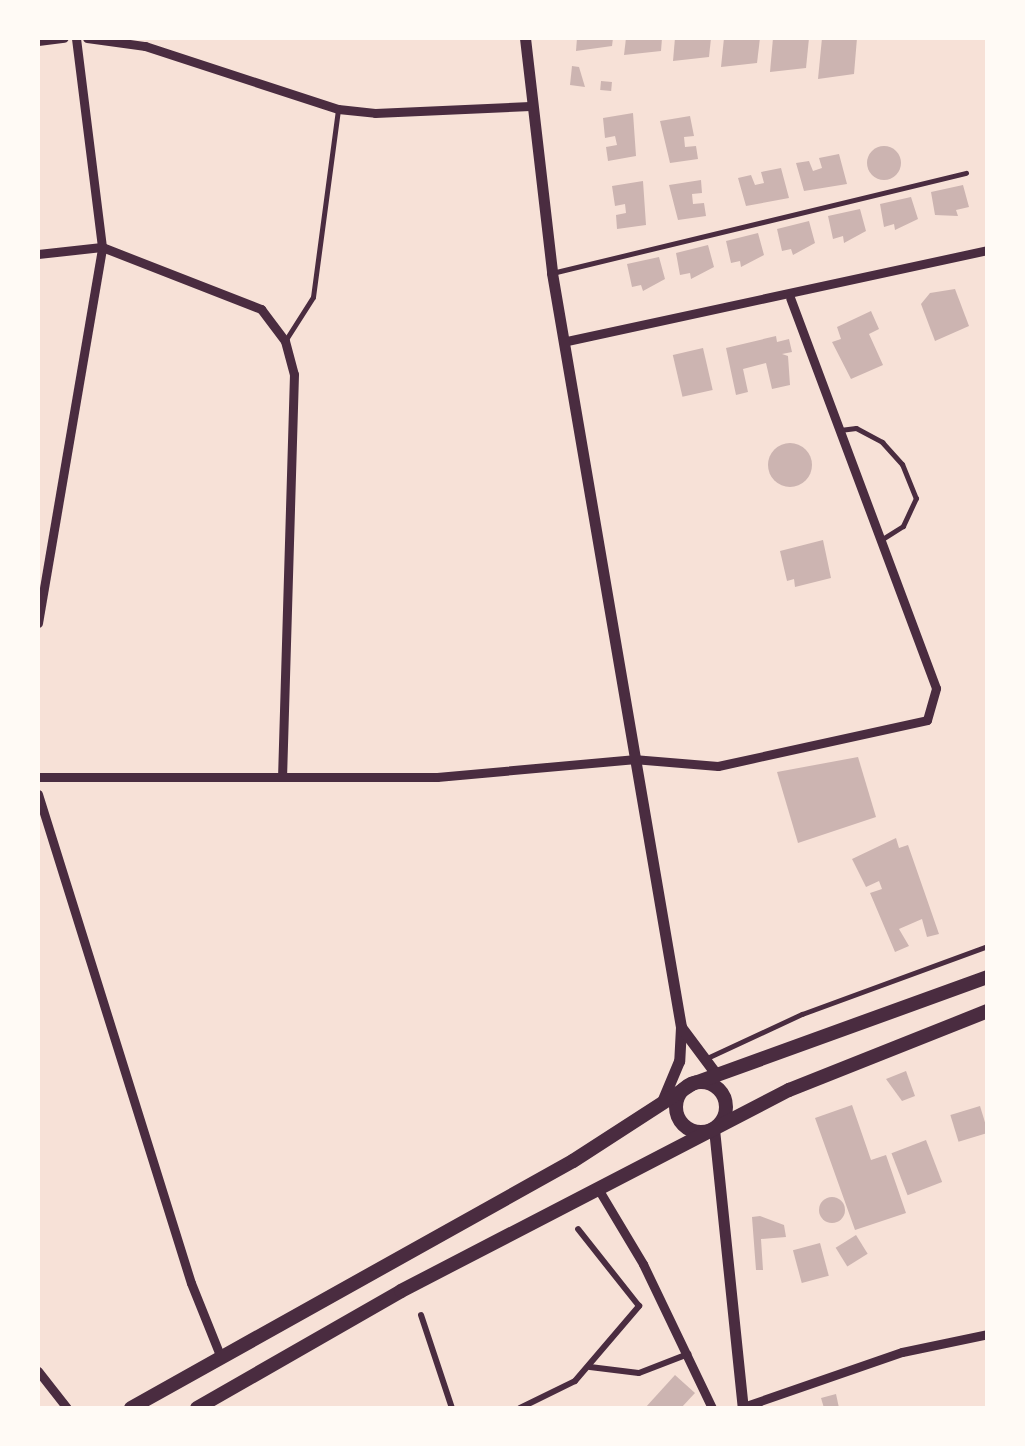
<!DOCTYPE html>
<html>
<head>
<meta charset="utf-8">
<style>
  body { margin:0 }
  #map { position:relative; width:1025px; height:1446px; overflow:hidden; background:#f7e1d7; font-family:"Source Sans 3",sans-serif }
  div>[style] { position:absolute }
  .building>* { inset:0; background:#ccb4b1; transform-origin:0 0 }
  .round { border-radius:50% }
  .service>* { height:5px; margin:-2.5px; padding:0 2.5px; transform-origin:2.5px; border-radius:2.5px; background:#4a2c40 }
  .pedestrian>* { height:6px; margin:-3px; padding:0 3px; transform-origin:3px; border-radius:3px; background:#4a2c40 }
  .minor>* { height:9px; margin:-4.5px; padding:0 4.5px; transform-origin:4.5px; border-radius:4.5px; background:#4a2c40 }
  .tertiary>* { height:11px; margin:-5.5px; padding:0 5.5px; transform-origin:5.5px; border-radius:5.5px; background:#4a2c40 }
  .primary>* { height:14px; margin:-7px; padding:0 7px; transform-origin:7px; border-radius:7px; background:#4a2c40 }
  .primary>.ring { margin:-7px; padding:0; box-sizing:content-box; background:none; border:14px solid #4a2c40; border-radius:50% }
  span { translate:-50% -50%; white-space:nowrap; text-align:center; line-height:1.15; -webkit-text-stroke:9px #fffaf5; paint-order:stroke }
  .frame { position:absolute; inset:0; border:40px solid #fffaf5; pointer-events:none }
</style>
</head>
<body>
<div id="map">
  <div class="building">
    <i style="clip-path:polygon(577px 38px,613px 38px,612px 46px,576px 51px)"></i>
    <i style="clip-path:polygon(626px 38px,662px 38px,661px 51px,624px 55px)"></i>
    <i style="clip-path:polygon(675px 38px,711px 38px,709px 57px,673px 61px)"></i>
    <i style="clip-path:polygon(724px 38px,760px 38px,757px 63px,721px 67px)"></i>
    <i style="clip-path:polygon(773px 38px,809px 38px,806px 68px,770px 72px)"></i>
    <i style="clip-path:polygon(822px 38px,857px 38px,854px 74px,818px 79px)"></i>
    <i style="clip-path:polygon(572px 66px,579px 67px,585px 87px,570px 85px)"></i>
    <i style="left:601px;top:81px;width:11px;height:9px;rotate:5deg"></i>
    <i style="clip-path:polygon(633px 113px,636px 156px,608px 161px,606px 147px,617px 145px,615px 136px,605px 138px,603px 118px)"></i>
    <i style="clip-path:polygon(690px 116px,694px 136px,684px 137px,685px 147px,696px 146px,698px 159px,670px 163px,660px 121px)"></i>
    <i class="round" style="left:867px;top:146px;width:34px;height:34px"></i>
    <i style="clip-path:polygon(839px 154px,847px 184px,804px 191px,796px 163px,809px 161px,813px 171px,822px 168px,819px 158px)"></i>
    <i style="clip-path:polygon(781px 168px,789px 198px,746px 206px,738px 178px,751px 175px,755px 185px,764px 183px,761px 172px)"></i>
    <i style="clip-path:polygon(701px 180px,702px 193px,692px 194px,693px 204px,704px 203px,706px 216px,678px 220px,669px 185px)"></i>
    <i style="clip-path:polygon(643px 181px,646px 225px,617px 229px,616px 215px,626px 213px,625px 204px,615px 206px,612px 186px)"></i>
    <i style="clip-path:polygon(963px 185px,969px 207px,956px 210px,958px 216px,935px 215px,931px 192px)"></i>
    <i style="clip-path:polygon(911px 197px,918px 219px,895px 230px,894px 224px,884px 227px,880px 204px)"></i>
    <i style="clip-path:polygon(860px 209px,866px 231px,844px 243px,843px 236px,833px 239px,828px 216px)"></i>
    <i style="clip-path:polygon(809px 221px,815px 243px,793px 255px,791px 249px,782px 251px,777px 229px)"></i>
    <i style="clip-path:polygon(758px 233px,764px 255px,741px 267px,740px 261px,731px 263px,726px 241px)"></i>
    <i style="clip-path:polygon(708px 245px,714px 267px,691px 279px,690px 273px,680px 275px,676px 253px)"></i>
    <i style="clip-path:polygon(659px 257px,665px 279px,643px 291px,641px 285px,632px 287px,627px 264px)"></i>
    <i style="clip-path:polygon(955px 289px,969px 326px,935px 341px,921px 304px,930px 293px)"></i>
    <i style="clip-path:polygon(871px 311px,879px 329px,869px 334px,883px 365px,851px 379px,832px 342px,841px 339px,837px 327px)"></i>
    <i style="clip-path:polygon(776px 336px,777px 342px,789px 339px,792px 352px,782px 354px,788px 356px,790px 385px,772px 389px,766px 363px,743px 369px,748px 392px,736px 395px,726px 348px)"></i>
    <i style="left:703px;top:348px;width:43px;height:31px;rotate:77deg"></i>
    <i class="round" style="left:768px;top:443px;width:44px;height:44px"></i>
    <i style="clip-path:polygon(823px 540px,831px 578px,795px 587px,794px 579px,787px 581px,780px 551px)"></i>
    <i style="clip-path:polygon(858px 757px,876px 817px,798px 843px,777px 772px)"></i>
    <i style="clip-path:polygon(896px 838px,899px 848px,908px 845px,939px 934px,927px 937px,922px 919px,899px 929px,909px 946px,895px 952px,870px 893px,882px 889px,879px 881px,866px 887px,852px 859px)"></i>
    <i style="clip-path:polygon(906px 1071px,915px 1096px,902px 1101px,886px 1079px)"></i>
    <i style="clip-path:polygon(852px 1105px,871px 1160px,886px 1155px,906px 1213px,855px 1230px,815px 1118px)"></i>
    <i style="left:980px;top:1106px;width:28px;height:31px;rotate:73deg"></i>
    <i style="left:926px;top:1140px;width:45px;height:37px;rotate:69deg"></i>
    <i class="round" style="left:819px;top:1197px;width:26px;height:26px"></i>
    <i style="clip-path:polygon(760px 1216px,784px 1225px,786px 1237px,761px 1239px,763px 1270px,756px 1270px,752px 1217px)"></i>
    <i style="left:856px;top:1235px;width:22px;height:24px;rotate:58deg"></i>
    <i style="left:820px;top:1243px;width:34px;height:28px;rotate:75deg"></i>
    <i style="clip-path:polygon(675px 1375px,695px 1393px,681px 1408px,645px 1408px)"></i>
    <i style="clip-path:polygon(836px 1394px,839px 1408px,824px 1408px,821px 1398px)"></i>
  </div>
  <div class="service">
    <i style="left:552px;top:273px;width:426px;rotate:-13.6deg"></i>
    <i style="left:285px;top:341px;width:52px;rotate:-57.5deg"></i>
    <i style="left:313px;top:297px;width:190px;rotate:-82.4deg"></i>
    <i style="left:840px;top:430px;width:16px;rotate:-7deg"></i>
    <i style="left:856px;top:428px;width:30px;rotate:28deg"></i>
    <i style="left:882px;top:442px;width:30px;rotate:48deg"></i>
    <i style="left:902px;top:464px;width:37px;rotate:68deg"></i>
    <i style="left:916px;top:498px;width:31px;rotate:115deg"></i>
    <i style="left:903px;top:526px;width:26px;rotate:148deg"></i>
    <i style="left:707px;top:1058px;width:105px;rotate:-24.9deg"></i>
    <i style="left:802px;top:1014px;width:198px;rotate:-20.1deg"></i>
  </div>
  <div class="pedestrian">
    <i style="left:421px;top:1315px;width:98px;rotate:71.6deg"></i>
    <i style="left:590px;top:1367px;width:49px;rotate:7deg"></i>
    <i style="left:639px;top:1373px;width:53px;rotate:-21.2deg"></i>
    <i style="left:520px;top:1408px;width:61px;rotate:-26.1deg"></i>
    <i style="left:575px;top:1381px;width:99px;rotate:-49.5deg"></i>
    <i style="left:639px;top:1306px;width:98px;rotate:-128.4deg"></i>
  </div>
  <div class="minor">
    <i style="left:87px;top:38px;width:59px;rotate:7.9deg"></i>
    <i style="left:145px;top:46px;width:203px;rotate:18.1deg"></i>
    <i style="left:338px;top:109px;width:37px;rotate:6deg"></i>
    <i style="left:375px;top:113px;width:155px;rotate:-2.6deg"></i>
    <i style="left:38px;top:41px;width:26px;rotate:-7deg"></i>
    <i style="left:38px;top:254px;width:64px;rotate:-6.2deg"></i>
    <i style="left:102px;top:247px;width:171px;rotate:21.3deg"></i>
    <i style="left:261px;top:309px;width:40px;rotate:53deg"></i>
    <i style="left:285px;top:341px;width:34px;rotate:75deg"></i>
    <i style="left:294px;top:374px;width:403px;rotate:91.7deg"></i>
    <i style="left:567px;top:341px;width:431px;rotate:-12.2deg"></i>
    <i style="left:38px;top:623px;width:381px;rotate:-80.3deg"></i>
    <i style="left:102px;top:247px;width:211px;rotate:-97.1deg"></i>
    <i style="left:38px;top:777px;width:399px"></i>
    <i style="left:437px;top:777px;width:197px;rotate:-5.2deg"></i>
    <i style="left:633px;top:759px;width:85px;rotate:4.7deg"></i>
    <i style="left:718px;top:766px;width:214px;rotate:-12.4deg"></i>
    <i style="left:927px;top:720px;width:33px;rotate:-74deg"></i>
    <i style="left:936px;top:688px;width:416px;rotate:-110.5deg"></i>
    <i style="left:38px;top:794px;width:512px;rotate:72.63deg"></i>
    <i style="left:191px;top:1283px;width:78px;rotate:68.1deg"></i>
    <i style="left:597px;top:1187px;width:90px;rotate:59.1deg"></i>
    <i style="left:643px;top:1264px;width:160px;rotate:64.4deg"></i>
    <i style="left:38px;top:1371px;width:47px;rotate:51.9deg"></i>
    <i style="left:743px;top:1407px;width:168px;rotate:-19.1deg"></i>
    <i style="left:902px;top:1352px;width:88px;rotate:-11.8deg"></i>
  </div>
  <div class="tertiary">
    <i style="left:525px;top:38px;width:237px;rotate:83.4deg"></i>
    <i style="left:552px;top:273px;width:765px;rotate:80.29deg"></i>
    <i style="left:681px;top:1027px;width:34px;rotate:93deg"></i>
    <i style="left:679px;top:1061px;width:41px;rotate:112.8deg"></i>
    <i style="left:681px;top:1027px;width:59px;rotate:53.3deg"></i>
    <i style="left:714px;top:1129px;width:281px;rotate:84.1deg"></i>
  </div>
  <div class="primary">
    <i class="ring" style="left:676px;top:1082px;width:36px;height:36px"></i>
    <i style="left:131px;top:1408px;width:506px;rotate:-29.2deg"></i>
    <i style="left:573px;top:1161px;width:142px;rotate:-32.9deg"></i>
    <i style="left:692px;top:1084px;width:315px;rotate:-19.9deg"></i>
    <i style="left:197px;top:1408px;width:235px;rotate:-29.8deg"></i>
    <i style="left:401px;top:1291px;width:437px;rotate:-27.4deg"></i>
    <i style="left:789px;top:1090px;width:214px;rotate:-21.7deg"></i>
  </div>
  <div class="frame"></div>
</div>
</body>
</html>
